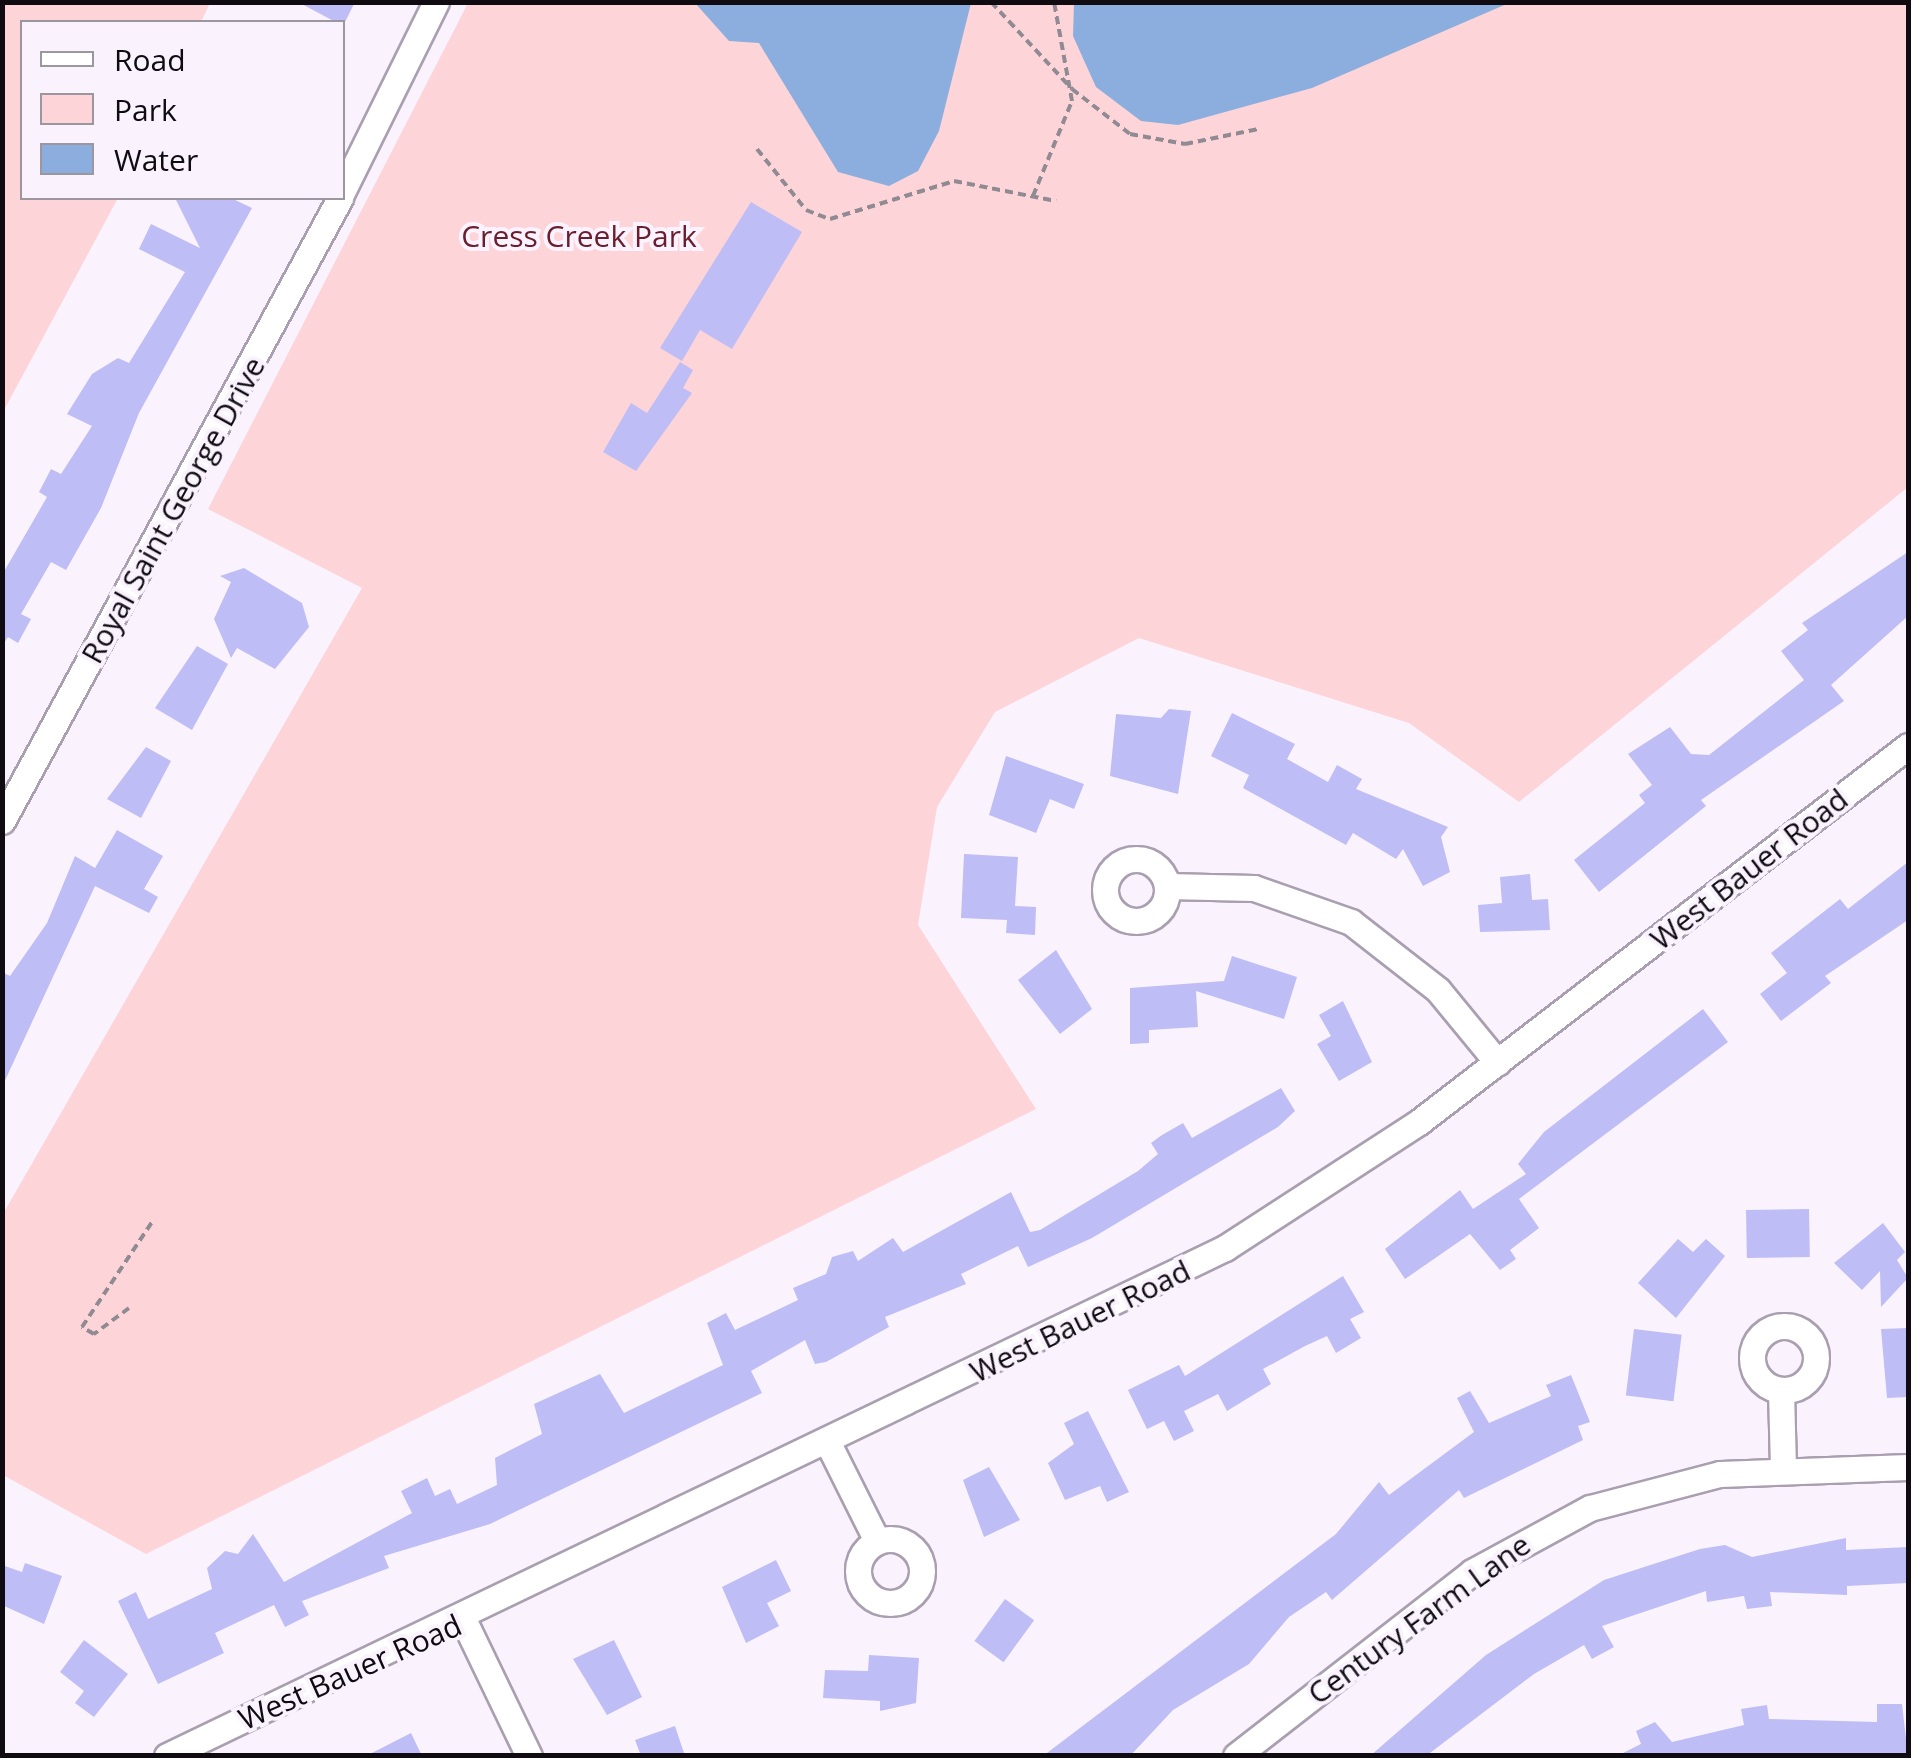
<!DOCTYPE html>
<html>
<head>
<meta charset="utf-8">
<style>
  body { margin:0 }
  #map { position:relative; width:1911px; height:1758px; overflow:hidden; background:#faf3fe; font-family:"Open Sans",sans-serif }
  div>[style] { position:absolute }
  .green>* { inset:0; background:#fdd4d7 }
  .water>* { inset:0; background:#8baede }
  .building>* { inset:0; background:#bebdf6; transform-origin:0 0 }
  .path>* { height:4px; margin-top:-2px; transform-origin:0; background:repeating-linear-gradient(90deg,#908a93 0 8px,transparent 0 13px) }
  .roads { filter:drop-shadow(2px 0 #aa9fb0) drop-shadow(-2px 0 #aa9fb0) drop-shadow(0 2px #aa9fb0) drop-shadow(0 -2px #aa9fb0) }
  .minor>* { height:25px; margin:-12.5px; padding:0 12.5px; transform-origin:12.5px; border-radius:12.5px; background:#fff }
  .minor>.ring { margin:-12.5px; padding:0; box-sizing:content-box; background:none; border:25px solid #fff; border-radius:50% }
  span { translate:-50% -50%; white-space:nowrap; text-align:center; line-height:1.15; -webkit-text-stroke:8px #faf3fe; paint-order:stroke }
  .park-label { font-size:30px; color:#6a1d2c }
  .street-label { font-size:30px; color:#0f0b11 }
  .frame { position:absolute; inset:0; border:5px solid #0f0b11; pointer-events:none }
  .legend { position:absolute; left:20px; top:20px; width:325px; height:180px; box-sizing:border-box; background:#faf3fe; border:2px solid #9c969f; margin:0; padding:12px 18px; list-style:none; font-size:30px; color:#0f0b11 }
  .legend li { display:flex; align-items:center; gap:20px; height:50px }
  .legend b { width:50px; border:2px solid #9c969f }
</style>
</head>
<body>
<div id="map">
  <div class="green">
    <i style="clip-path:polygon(3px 2px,210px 3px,201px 22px,22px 22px,22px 198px,118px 198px,3px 412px)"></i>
    <i style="clip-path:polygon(468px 3px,1908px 3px,1908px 487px,1519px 802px,1409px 723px,1139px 638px,995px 712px,937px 807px,918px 925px,1036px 1109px,146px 1554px,3px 1475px,3px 1214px,362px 588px,208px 509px)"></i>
  </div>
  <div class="water">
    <i style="clip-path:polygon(695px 3px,971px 3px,939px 131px,918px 171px,889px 186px,838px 172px,759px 43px,729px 41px)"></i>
    <i style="clip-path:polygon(1074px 3px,1074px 2px,1509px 3px,1312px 88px,1178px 125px,1141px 121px,1096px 87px,1073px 36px)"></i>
  </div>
  <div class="building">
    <i style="clip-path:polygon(298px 2px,355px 2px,343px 26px)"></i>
    <i style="clip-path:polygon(175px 198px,231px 198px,252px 208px,139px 413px,101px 508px,66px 570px,51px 562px,21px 614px,31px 619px,18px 643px,8px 637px,2px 646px,2px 575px,47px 497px,39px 492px,51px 469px,61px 474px,92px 426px,67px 414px,92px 374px,118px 358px,129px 363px,185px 272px,139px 249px,151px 224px,200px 248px)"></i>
    <i style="clip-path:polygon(751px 202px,802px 232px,732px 349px,700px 330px,682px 361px,660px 348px)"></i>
    <i style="clip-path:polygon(680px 362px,693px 370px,683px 388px,692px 393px,636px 471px,603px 452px,631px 403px,647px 413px)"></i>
    <i style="clip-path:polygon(1908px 552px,1908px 616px,1831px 685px,1844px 701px,1701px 800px,1706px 806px,1599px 892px,1574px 860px,1645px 803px,1639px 795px,1652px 785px,1628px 754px,1670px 727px,1691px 754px,1709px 755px,1804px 680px,1781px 651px,1808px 630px,1802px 623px)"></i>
    <i style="clip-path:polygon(244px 568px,302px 603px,309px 627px,275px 669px,237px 648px,231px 658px,214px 619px,231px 582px,220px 576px)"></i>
    <i style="clip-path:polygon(197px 646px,228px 664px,192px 730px,155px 708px)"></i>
    <i style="clip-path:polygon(1169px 709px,1191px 711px,1178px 794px,1110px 776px,1116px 714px,1161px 718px)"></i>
    <i style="clip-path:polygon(1232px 713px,1295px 744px,1287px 759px,1328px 782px,1337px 765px,1362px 779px,1356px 789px,1448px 827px,1441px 837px,1450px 872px,1423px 886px,1403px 849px,1396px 859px,1353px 833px,1346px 845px,1243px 788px,1249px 775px,1211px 756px)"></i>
    <i style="clip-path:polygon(146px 747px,171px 761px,141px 818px,107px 799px)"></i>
    <i style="clip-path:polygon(1006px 756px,1084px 784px,1074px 809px,1050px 799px,1036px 833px,989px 815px)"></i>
    <i style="clip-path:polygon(117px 830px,163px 856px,144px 889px,158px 897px,149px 913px,95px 886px,2px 1087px,2px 972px,10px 976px,47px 923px,75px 856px,95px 868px)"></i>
    <i style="clip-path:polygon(964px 854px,1018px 857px,1015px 906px,1036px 907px,1035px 935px,1006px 933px,1007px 920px,961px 918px)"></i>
    <i style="clip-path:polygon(1908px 862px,1908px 920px,1825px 976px,1831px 983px,1781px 1021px,1760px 994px,1787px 973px,1771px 953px,1840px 899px,1848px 909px)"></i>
    <i style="clip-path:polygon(1530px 874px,1532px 900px,1548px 899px,1550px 930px,1480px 932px,1478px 905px,1502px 903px,1500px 877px)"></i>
    <i style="clip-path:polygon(1056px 950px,1092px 1009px,1060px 1034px,1018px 980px)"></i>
    <i style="clip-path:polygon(1232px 956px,1297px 977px,1284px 1019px,1196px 991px,1198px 1027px,1149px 1030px,1149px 1043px,1130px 1044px,1130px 988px,1224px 981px)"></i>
    <i style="clip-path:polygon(1343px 1001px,1372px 1062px,1339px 1081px,1317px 1044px,1331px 1036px,1319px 1015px)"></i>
    <i style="clip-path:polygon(1703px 1009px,1728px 1042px,1519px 1199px,1539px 1228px,1510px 1250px,1516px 1259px,1500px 1270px,1470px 1234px,1405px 1279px,1385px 1249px,1460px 1190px,1473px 1209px,1526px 1174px,1518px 1164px,1544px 1132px)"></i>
    <i style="clip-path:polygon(1281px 1088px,1295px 1111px,1278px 1127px,1092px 1238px,1028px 1267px,1018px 1246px,961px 1274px,966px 1284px,885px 1317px,889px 1327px,826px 1362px,815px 1364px,805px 1340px,751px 1371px,762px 1393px,490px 1524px,384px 1556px,389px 1568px,302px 1601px,309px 1615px,285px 1627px,274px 1605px,215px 1633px,224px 1653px,158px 1684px,118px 1601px,136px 1592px,148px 1619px,212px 1589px,207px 1568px,225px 1551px,238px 1554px,253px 1534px,284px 1582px,412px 1513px,401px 1491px,427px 1478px,435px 1496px,450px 1489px,457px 1504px,497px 1485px,495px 1458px,542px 1434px,534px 1404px,600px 1374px,624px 1413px,723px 1365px,707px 1323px,726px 1313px,735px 1330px,798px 1300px,793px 1288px,826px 1274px,832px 1257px,853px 1251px,858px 1261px,893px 1238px,903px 1252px,1011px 1192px,1030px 1232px,1040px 1230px,1138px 1171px,1158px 1154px,1151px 1143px,1162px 1135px,1183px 1123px,1192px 1138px)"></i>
    <i style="left:1809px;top:1209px;width:48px;height:63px;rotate:89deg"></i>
    <i style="clip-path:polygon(1883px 1223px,1905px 1252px,1897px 1260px,1908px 1278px,1881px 1307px,1880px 1271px,1862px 1290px,1834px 1263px)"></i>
    <i style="clip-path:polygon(1678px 1239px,1693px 1252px,1706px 1239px,1725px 1256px,1676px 1318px,1638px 1283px)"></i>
    <i style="clip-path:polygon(1343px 1276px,1364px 1312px,1350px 1319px,1361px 1338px,1336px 1353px,1327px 1336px,1305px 1346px,1263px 1369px,1271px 1384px,1227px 1411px,1218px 1394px,1184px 1411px,1194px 1431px,1174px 1441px,1164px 1421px,1147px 1429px,1128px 1390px,1179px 1365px,1185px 1376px)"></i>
    <i style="clip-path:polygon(1908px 1328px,1908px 1397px,1887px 1398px,1881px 1329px)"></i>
    <i style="left:1634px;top:1329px;width:48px;height:67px;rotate:7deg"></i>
    <i style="clip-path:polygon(1571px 1375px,1590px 1422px,1578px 1426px,1583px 1440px,1464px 1498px,1459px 1490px,1332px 1600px,1326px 1592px,1289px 1617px,1249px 1664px,1173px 1710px,1130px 1756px,1043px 1756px,1336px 1534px,1379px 1482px,1389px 1495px,1474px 1432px,1457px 1398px,1470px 1391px,1489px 1423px,1551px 1396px,1546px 1385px)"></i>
    <i style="clip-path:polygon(1088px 1411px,1129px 1492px,1107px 1502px,1100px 1486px,1065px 1500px,1048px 1463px,1074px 1444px,1064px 1423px)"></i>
    <i style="clip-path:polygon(989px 1467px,1020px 1520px,984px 1537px,963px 1480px)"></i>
    <i style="clip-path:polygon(1846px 1538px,1846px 1550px,1908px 1547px,1908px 1583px,1847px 1586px,1847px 1595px,1770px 1592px,1772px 1606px,1747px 1609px,1744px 1596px,1707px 1602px,1706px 1591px,1602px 1626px,1614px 1647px,1592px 1659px,1584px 1645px,1534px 1674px,1426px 1756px,1370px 1756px,1486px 1655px,1604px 1580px,1700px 1549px,1725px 1545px,1752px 1557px)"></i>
    <i style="clip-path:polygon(776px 1560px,791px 1591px,767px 1603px,779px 1626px,746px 1643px,722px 1587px)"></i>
    <i style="clip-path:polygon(25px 1563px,62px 1576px,44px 1624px,2px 1605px,2px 1565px,22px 1572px)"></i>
    <i style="left:1005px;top:1599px;width:36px;height:52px;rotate:36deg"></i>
    <i style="clip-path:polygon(84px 1640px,128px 1674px,94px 1717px,75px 1703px,84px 1691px,60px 1672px)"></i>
    <i style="clip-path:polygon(614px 1640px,642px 1697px,607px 1715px,573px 1659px)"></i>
    <i style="clip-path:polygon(869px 1655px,919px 1658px,916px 1703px,880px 1711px,880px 1701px,823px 1698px,825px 1670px,868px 1671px)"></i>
    <i style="clip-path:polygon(1877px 1704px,1902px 1704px,1908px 1756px,1617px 1756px,1641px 1744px,1636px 1731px,1655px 1722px,1672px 1742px,1744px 1725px,1741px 1709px,1767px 1705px,1769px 1719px,1877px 1722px)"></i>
    <i style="clip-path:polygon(675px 1726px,685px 1756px,641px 1756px,635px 1740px)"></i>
    <i style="clip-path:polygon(411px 1733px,422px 1756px,366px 1756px)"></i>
  </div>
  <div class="path">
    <i style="left:991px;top:2px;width:119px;rotate:47deg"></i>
    <i style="left:1072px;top:89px;width:73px;rotate:37.8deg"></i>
    <i style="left:1130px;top:134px;width:56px;rotate:10.3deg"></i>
    <i style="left:1185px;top:144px;width:75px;rotate:-11.6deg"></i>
    <i style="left:757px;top:149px;width:78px;rotate:51.2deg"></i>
    <i style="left:806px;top:210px;width:26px;rotate:21deg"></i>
    <i style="left:830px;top:219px;width:130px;rotate:-17deg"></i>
    <i style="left:954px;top:181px;width:104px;rotate:11.1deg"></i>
    <i style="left:1033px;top:196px;width:103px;rotate:-67.7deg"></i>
    <i style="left:1072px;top:101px;width:101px;rotate:-100.3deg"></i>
    <i style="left:129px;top:1308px;width:44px;rotate:143.4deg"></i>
    <i style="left:94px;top:1334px;width:14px;rotate:-150deg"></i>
    <i style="left:82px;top:1327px;width:130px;rotate:-56.3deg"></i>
  </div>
  <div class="roads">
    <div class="minor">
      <i style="left:342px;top:192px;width:212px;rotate:-63.7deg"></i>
      <i style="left:2px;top:821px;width:709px;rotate:-61.52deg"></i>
      <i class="ring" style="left:1105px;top:859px;width:37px;height:37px"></i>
      <i style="left:1167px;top:886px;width:87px;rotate:1.3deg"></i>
      <i style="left:1254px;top:888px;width:103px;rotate:19.3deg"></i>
      <i style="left:1351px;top:922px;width:110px;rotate:38deg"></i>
      <i style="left:1438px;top:990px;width:94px;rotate:50.6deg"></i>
      <i class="ring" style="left:1752px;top:1326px;width:39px;height:39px"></i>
      <i style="left:1781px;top:1391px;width:78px;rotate:88.5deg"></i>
      <i style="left:829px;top:1445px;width:107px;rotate:63.4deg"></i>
      <i class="ring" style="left:858px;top:1539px;width:39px;height:39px"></i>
      <i style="left:464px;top:1621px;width:150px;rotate:64.3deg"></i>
      <i style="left:167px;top:1756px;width:1174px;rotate:-25.65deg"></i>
      <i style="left:1225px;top:1248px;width:231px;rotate:-33deg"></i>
      <i style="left:1419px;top:1122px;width:617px;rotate:-37.56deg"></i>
      <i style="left:1236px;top:1756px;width:299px;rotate:-37.9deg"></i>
      <i style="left:1472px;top:1572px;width:134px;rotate:-28.5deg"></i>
      <i style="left:1590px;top:1508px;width:134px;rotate:-14.7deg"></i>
      <i style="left:1720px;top:1474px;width:188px;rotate:-2.1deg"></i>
    </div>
  </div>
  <div class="park-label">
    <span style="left:579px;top:236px">Cress Creek Park</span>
  </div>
  <div class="street-label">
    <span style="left:173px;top:510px;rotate:-61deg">Royal Saint George Drive</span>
    <span style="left:1749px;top:869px;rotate:-38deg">West Bauer Road</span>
    <span style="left:1080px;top:1321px;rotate:-26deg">West Bauer Road</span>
    <span style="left:1419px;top:1619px;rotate:-36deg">Century Farm Lane</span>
    <span style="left:350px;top:1672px;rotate:-24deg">West Bauer Road</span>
  </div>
  <div class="frame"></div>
  <ul class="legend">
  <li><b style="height:12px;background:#fff"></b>Road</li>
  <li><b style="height:28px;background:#fdd4d7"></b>Park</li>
  <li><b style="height:28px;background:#8baede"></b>Water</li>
  </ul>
</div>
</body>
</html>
